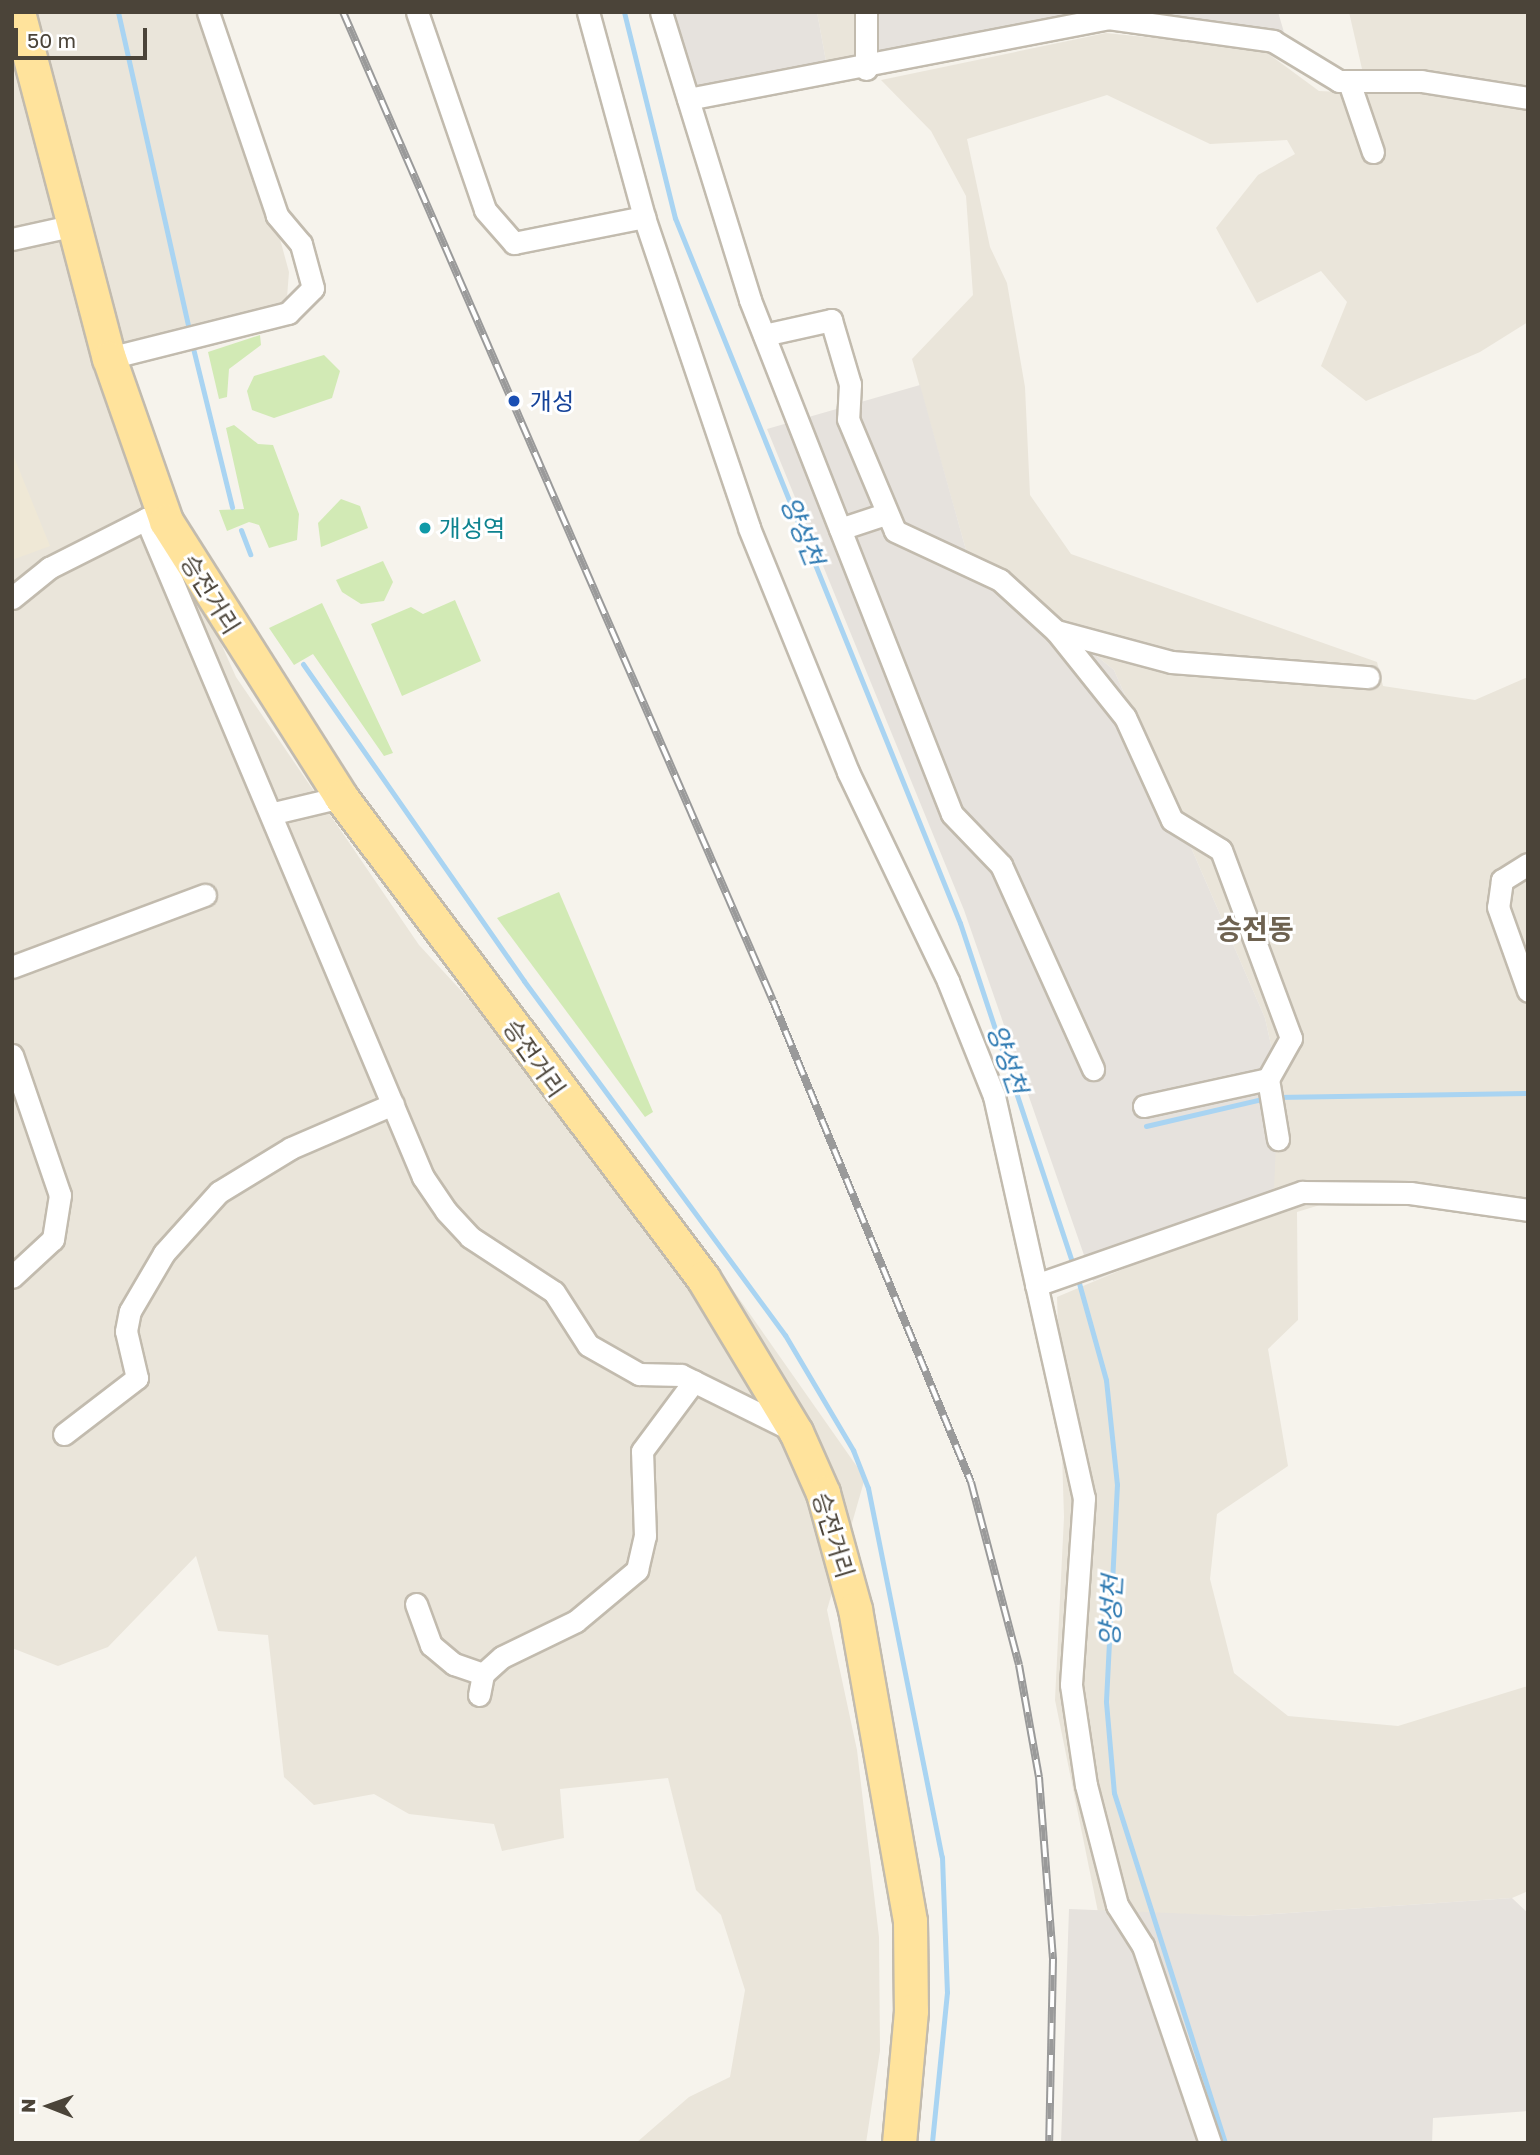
<!DOCTYPE html>
<html>
<head>
<meta charset="utf-8">
<style>
  body { margin:0 }
  #map { position:relative; width:1540px; height:2155px; overflow:hidden; background:#f6f3ec; font-family:"Golos Text","Noto Sans KR",sans-serif }
  div>[style] { position:absolute }
  .residential>* { inset:0; background:#eae5da }
  .industrial>* { inset:0; background:#e6e2dd }
  .education>* { inset:0; background:#efe8d6 }
  .green>* { inset:0; background:#d2eab5 }
  .stream>* { height:5px; margin:-2.5px; padding:0 2.5px; transform-origin:2.5px; border-radius:2.5px; background:#a9d4f2 }
  .roads { filter:drop-shadow(2px 0 #c2bbae) drop-shadow(-2px 0 #c2bbae) drop-shadow(0 2px #c2bbae) drop-shadow(0 -2px #c2bbae) }
  .street>* { height:21px; margin:-10.5px; padding:0 10.5px; transform-origin:10.5px; border-radius:10.5px; background:#fff }
  .primary>* { height:33px; margin:-16.5px; padding:0 16.5px; transform-origin:16.5px; border-radius:16.5px; background:#ffe39c }
  .rail>* { height:8px; margin-top:-4px; transform-origin:0; background:repeating-linear-gradient(90deg,#fff 0 16px,#9a9a9a 0 32px); box-sizing:border-box; border-block:2px solid #9a9a9a }
  .dots>* { width:19px; height:19px; translate:-50% -50%; box-sizing:border-box; border:4px solid #fff; border-radius:50% }
  span { translate:-50% -50%; white-space:nowrap; text-align:center; line-height:1.15; -webkit-text-stroke:6px #fff; paint-order:stroke }
  .transit-label { font-size:24px; color:#164399 }
  .left { translate:0 -50%; text-align:left }
  .culture-label { font-size:24px; color:#0d838f }
  .street-label { font-size:24px; color:#4b4439 }
  .water-label { font-size:26px; color:#2e7ab2; font-style:italic }
  .quarter-label { font-size:28px; color:#6e6250; font-weight:700 }
  .frame { position:absolute; inset:0; border:14px solid #4b4439; pointer-events:none }
  .north { position:absolute; left:14px; top:2071px; width:70px; height:70px; -webkit-text-stroke:5px #fff; paint-order:stroke; rotate:271deg; font-size:19px; font-weight:700; line-height:28px; text-align:center; color:#4b4439 }
  .north::after { content:''; display:block; margin:auto; width:24px; height:32px; background:#4b4439; clip-path:polygon(50% 0,100% 100%,50% 72%,0 100%) }
  .scale { position:absolute; left:14px; top:28px; width:133px; height:32px; box-sizing:border-box; border:4px solid #4b4439; border-top:0; padding-left:9px; font-size:21px; line-height:24px; white-space:nowrap; color:#4b4439; -webkit-text-stroke:5px #fff; paint-order:stroke }
</style>
</head>
<body>
<div id="map">
  <div class="residential">
    <i style="clip-path:polygon(12px 12px,218px 12px,289px 272px,286px 310px,117px 344px,103px 379px,236px 677px,419px 945px,719px 1270px,865px 1478px,827px 1610px,857px 1750px,879px 1937px,880px 2051px,866px 2143px,636px 2143px,689px 2097px,730px 2077px,745px 1990px,721px 1915px,696px 1890px,668px 1778px,560px 1789px,564px 1838px,502px 1851px,494px 1824px,409px 1814px,374px 1794px,314px 1805px,284px 1777px,268px 1635px,218px 1631px,196px 1556px,108px 1647px,58px 1666px,12px 1648px)"></i>
    <i style="clip-path:polygon(817px 12px,860px 12px,858px 66px,827px 67px)"></i>
    <i style="clip-path:polygon(1349px 12px,1528px 12px,1528px 322px,1480px 352px,1366px 401px,1321px 366px,1347px 302px,1321px 271px,1257px 303px,1216px 228px,1258px 175px,1295px 154px,1287px 140px,1210px 144px,1107px 95px,967px 139px,990px 247px,1007px 283px,1025px 387px,1030px 495px,1071px 554px,1377px 662px,1383px 686px,1475px 700px,1528px 677px,1528px 1217px,1346px 1197px,1297px 1212px,1298px 1320px,1268px 1349px,1288px 1466px,1217px 1514px,1210px 1579px,1234px 1673px,1288px 1716px,1398px 1726px,1528px 1686px,1528px 1891px,1512px 1898px,1245px 1916px,1098px 1912px,1055px 1700px,1064px 1517px,1057px 1297px,1218px 1229px,1279px 1081px,1265px 1018px,1114px 670px,966px 550px,912px 359px,973px 295px,966px 196px,931px 131px,881px 80px,1106px 33px,1262px 49px,1319px 91px,1342px 92px,1362px 69px)"></i>
  </div>
  <div class="industrial">
    <i style="clip-path:polygon(664px 12px,817px 12px,827px 67px,692px 90px)"></i>
    <i style="clip-path:polygon(860px 12px,1278px 12px,1286px 39px,1107px 14px,858px 66px)"></i>
    <i style="clip-path:polygon(920px 385px,966px 550px,1114px 670px,1265px 1018px,1279px 1081px,1274px 1188px,1218px 1229px,1093px 1281px,964px 910px,767px 429px)"></i>
    <i style="clip-path:polygon(1512px 1898px,1528px 1913px,1528px 2111px,1433px 2118px,1432px 2143px,1061px 2143px,1069px 1909px,1245px 1916px)"></i>
  </div>
  <div class="education">
    <i style="clip-path:polygon(12px 452px,50px 546px,12px 560px)"></i>
  </div>
  <div class="green">
    <i style="clip-path:polygon(260px 335px,261px 345px,229px 369px,227px 397px,219px 399px,208px 352px)"></i>
    <i style="clip-path:polygon(324px 355px,340px 371px,332px 398px,274px 418px,252px 410px,247px 391px,254px 376px)"></i>
    <i style="clip-path:polygon(234px 425px,258px 444px,273px 445px,299px 514px,297px 540px,269px 548px,259px 525px,249px 522px,227px 531px,219px 510px,244px 509px,226px 428px)"></i>
    <i style="clip-path:polygon(341px 499px,360px 506px,368px 528px,321px 547px,318px 523px)"></i>
    <i style="clip-path:polygon(383px 561px,393px 582px,384px 601px,361px 604px,342px 592px,336px 580px)"></i>
    <i style="clip-path:polygon(455px 600px,481px 661px,402px 696px,371px 624px,411px 607px,423px 614px)"></i>
    <i style="clip-path:polygon(322px 603px,393px 753px,384px 756px,313px 654px,294px 665px,269px 628px)"></i>
    <i style="clip-path:polygon(559px 892px,653px 1112px,645px 1117px,497px 918px)"></i>
  </div>
  <div class="stream">
    <i style="left:118px;top:12px;width:330px;rotate:77.4deg"></i>
    <i style="left:624px;top:12px;width:212px;rotate:76.1deg"></i>
    <i style="left:675px;top:218px;width:760px;rotate:67.99deg"></i>
    <i style="left:960px;top:923px;width:362px;rotate:71.7deg"></i>
    <i style="left:192px;top:344px;width:168px;rotate:76.2deg"></i>
    <i style="left:241px;top:530px;width:26px;rotate:69deg"></i>
    <i style="left:303px;top:664px;width:386px;rotate:55.1deg"></i>
    <i style="left:524px;top:981px;width:440px;rotate:53.6deg"></i>
    <i style="left:785px;top:1335px;width:134px;rotate:59.4deg"></i>
    <i style="left:853px;top:1450px;width:41px;rotate:68.5deg"></i>
    <i style="left:868px;top:1488px;width:376px;rotate:78.7deg"></i>
    <i style="left:942px;top:1857px;width:135px;rotate:87.9deg"></i>
    <i style="left:947px;top:1992px;width:152px;rotate:95.7deg"></i>
    <i style="left:1276px;top:1097px;width:252px;rotate:-0.9deg"></i>
    <i style="left:1146px;top:1126px;width:123px;rotate:-13.1deg"></i>
    <i style="left:1077px;top:1276px;width:108px;rotate:74.4deg"></i>
    <i style="left:1106px;top:1380px;width:105px;rotate:84deg"></i>
    <i style="left:1117px;top:1484px;width:218px;rotate:92.9deg"></i>
    <i style="left:1106px;top:1702px;width:91px;rotate:85deg"></i>
    <i style="left:1114px;top:1793px;width:367px;rotate:72.4deg"></i>
  </div>
  <div class="roads">
    <div class="street">
      <i style="left:417px;top:12px;width:209px;rotate:71deg"></i>
      <i style="left:485px;top:210px;width:44px;rotate:48.7deg"></i>
      <i style="left:514px;top:243px;width:133px;rotate:-11.3deg"></i>
      <i style="left:588px;top:12px;width:213px;rotate:74.7deg"></i>
      <i style="left:644px;top:217px;width:328px;rotate:71.3deg"></i>
      <i style="left:749px;top:528px;width:263px;rotate:67.9deg"></i>
      <i style="left:848px;top:772px;width:232px;rotate:64.4deg"></i>
      <i style="left:948px;top:981px;width:124px;rotate:68.2deg"></i>
      <i style="left:994px;top:1096px;width:412px;rotate:77.4deg"></i>
      <i style="left:1084px;top:1498px;width:187px;rotate:94deg"></i>
      <i style="left:1071px;top:1685px;width:101px;rotate:81.5deg"></i>
      <i style="left:1086px;top:1785px;width:124px;rotate:75.5deg"></i>
      <i style="left:1117px;top:1905px;width:49px;rotate:57.6deg"></i>
      <i style="left:1143px;top:1946px;width:208px;rotate:71.2deg"></i>
      <i style="left:661px;top:12px;width:301px;rotate:72.8deg"></i>
      <i style="left:750px;top:300px;width:552px;rotate:68.55deg"></i>
      <i style="left:952px;top:814px;width:71px;rotate:46.1deg"></i>
      <i style="left:1001px;top:865px;width:224px;rotate:65.7deg"></i>
      <i style="left:866px;top:69px;width:57px;rotate:-90deg"></i>
      <i style="left:1349px;top:82px;width:74px;rotate:71.1deg"></i>
      <i style="left:688px;top:99px;width:428px;rotate:-10.9deg"></i>
      <i style="left:1108px;top:18px;width:167px;rotate:7.9deg"></i>
      <i style="left:1273px;top:41px;width:77px;rotate:31.2deg"></i>
      <i style="left:1339px;top:81px;width:82px"></i>
      <i style="left:1421px;top:81px;width:108px;rotate:9deg"></i>
      <i style="left:12px;top:239px;width:60px;rotate:-12.4deg"></i>
      <i style="left:764px;top:335px;width:69px;rotate:-12.6deg"></i>
      <i style="left:831px;top:320px;width:67px;rotate:73.5deg"></i>
      <i style="left:850px;top:384px;width:35px;rotate:93deg"></i>
      <i style="left:848px;top:419px;width:121px;rotate:67.2deg"></i>
      <i style="left:895px;top:531px;width:116px;rotate:25deg"></i>
      <i style="left:1000px;top:580px;width:76px;rotate:42.3deg"></i>
      <i style="left:1056px;top:631px;width:110px;rotate:51.3deg"></i>
      <i style="left:1125px;top:717px;width:113px;rotate:65.5deg"></i>
      <i style="left:1172px;top:820px;width:57px;rotate:31.5deg"></i>
      <i style="left:1221px;top:850px;width:201px;rotate:69.6deg"></i>
      <i style="left:1291px;top:1038px;width:47px;rotate:119.3deg"></i>
      <i style="left:1268px;top:1079px;width:127px;rotate:167.7deg"></i>
      <i style="left:109px;top:358px;width:185px;rotate:-14.1deg"></i>
      <i style="left:288px;top:313px;width:35px;rotate:-45deg"></i>
      <i style="left:313px;top:288px;width:46px;rotate:-105.3deg"></i>
      <i style="left:301px;top:244px;width:38px;rotate:-130deg"></i>
      <i style="left:277px;top:215px;width:214px;rotate:-108.8deg"></i>
      <i style="left:166px;top:521px;width:20px;rotate:-174deg"></i>
      <i style="left:146px;top:519px;width:714px;rotate:67.17deg"></i>
      <i style="left:423px;top:1177px;width:41px;rotate:55.9deg"></i>
      <i style="left:446px;top:1211px;width:35px;rotate:47deg"></i>
      <i style="left:470px;top:1237px;width:100px;rotate:33.2deg"></i>
      <i style="left:554px;top:1292px;width:63px;rotate:57.3deg"></i>
      <i style="left:588px;top:1345px;width:59px;rotate:29.6deg"></i>
      <i style="left:639px;top:1374px;width:42px;rotate:1.4deg"></i>
      <i style="left:681px;top:1375px;width:126px;rotate:26.4deg"></i>
      <i style="left:840px;top:529px;width:47px;rotate:-18.4deg"></i>
      <i style="left:12px;top:598px;width:48px;rotate:-39deg"></i>
      <i style="left:49px;top:568px;width:109px;rotate:-26.8deg"></i>
      <i style="left:1056px;top:631px;width:120px;rotate:15deg"></i>
      <i style="left:1172px;top:662px;width:197px;rotate:4.4deg"></i>
      <i style="left:274px;top:813px;width:69px;rotate:-13.4deg"></i>
      <i style="left:1528px;top:864px;width:31px;rotate:148deg"></i>
      <i style="left:1502px;top:880px;width:27px;rotate:98deg"></i>
      <i style="left:1498px;top:907px;width:89px;rotate:70.3deg"></i>
      <i style="left:12px;top:967px;width:206px;rotate:-20.5deg"></i>
      <i style="left:12px;top:1055px;width:148px;rotate:71.1deg"></i>
      <i style="left:60px;top:1195px;width:45px;rotate:99deg"></i>
      <i style="left:53px;top:1239px;width:56px;rotate:137.2deg"></i>
      <i style="left:1268px;top:1079px;width:61px;rotate:80.5deg"></i>
      <i style="left:1036px;top:1285px;width:282px;rotate:-19.3deg"></i>
      <i style="left:1302px;top:1192px;width:108px;rotate:0.5deg"></i>
      <i style="left:1410px;top:1193px;width:119px;rotate:8.2deg"></i>
      <i style="left:64px;top:1434px;width:92px;rotate:-37.5deg"></i>
      <i style="left:137px;top:1378px;width:48px;rotate:-103.2deg"></i>
      <i style="left:126px;top:1331px;width:20px;rotate:-79deg"></i>
      <i style="left:130px;top:1311px;width:67px;rotate:-59.6deg"></i>
      <i style="left:164px;top:1253px;width:82px;rotate:-48deg"></i>
      <i style="left:219px;top:1192px;width:84px;rotate:-31.4deg"></i>
      <i style="left:291px;top:1148px;width:111px;rotate:-23.3deg"></i>
      <i style="left:416px;top:1604px;width:44px;rotate:69.9deg"></i>
      <i style="left:431px;top:1645px;width:30px;rotate:40deg"></i>
      <i style="left:454px;top:1664px;width:31px;rotate:19deg"></i>
      <i style="left:479px;top:1695px;width:21px;rotate:-79deg"></i>
      <i style="left:483px;top:1674px;width:25px;rotate:-42deg"></i>
      <i style="left:502px;top:1657px;width:82px;rotate:-25.9deg"></i>
      <i style="left:576px;top:1621px;width:80px;rotate:-39.9deg"></i>
      <i style="left:637px;top:1570px;width:35px;rotate:-77deg"></i>
      <i style="left:645px;top:1536px;width:85px;rotate:-92deg"></i>
      <i style="left:642px;top:1451px;width:87px;rotate:-53.4deg"></i>
    </div>
    <div class="primary">
      <i style="left:18px;top:12px;width:358px;rotate:75.3deg"></i>
      <i style="left:109px;top:358px;width:173px;rotate:70.7deg"></i>
      <i style="left:166px;top:521px;width:327px;rotate:57.6deg"></i>
      <i style="left:341px;top:797px;width:602px;rotate:53.03deg"></i>
      <i style="left:703px;top:1278px;width:180px;rotate:58.9deg"></i>
      <i style="left:796px;top:1432px;width:67px;rotate:66.1deg"></i>
      <i style="left:823px;top:1493px;width:120px;rotate:74.6deg"></i>
      <i style="left:855px;top:1609px;width:317px;rotate:80deg"></i>
      <i style="left:910px;top:1921px;width:90px;rotate:89.4deg"></i>
      <i style="left:911px;top:2011px;width:133px;rotate:95.2deg"></i>
    </div>
  </div>
  <div class="rail">
    <i style="left:343px;top:12px;width:1078px;rotate:66.5deg"></i>
    <i style="left:773px;top:1001px;width:520px;rotate:67.63deg"></i>
    <i style="left:971px;top:1482px;width:189px;rotate:75.3deg"></i>
    <i style="left:1019px;top:1665px;width:114px;rotate:79.9deg"></i>
    <i style="left:1039px;top:1777px;width:183px;rotate:85.6deg"></i>
    <i style="left:1053px;top:1959px;width:184px;rotate:91.2deg"></i>
  </div>
  <div class="dots">
    <i style="left:514px;top:401px;background:#1a4fb4"></i>
    <i style="left:425px;top:528px;background:#0f9aa8"></i>
  </div>
  <div class="transit-label">
    <span class="left" style="left:530px;top:401px">개성</span>
  </div>
  <div class="culture-label">
    <span class="left" style="left:439px;top:528px">개성역</span>
  </div>
  <div class="street-label">
    <span style="left:211px;top:594px;rotate:58deg">승전거리</span>
    <span style="left:535px;top:1058px;rotate:55deg">승전거리</span>
    <span style="left:834px;top:1535px;rotate:73deg">승전거리</span>
  </div>
  <div class="water-label">
    <span style="left:802px;top:531px;rotate:68deg">양성천</span>
    <span style="left:1007px;top:1059px;rotate:71deg">양성천</span>
    <span style="left:1111px;top:1611px;rotate:-87deg">양성천</span>
  </div>
  <div class="quarter-label">
    <span style="left:1255px;top:929px">승전동</span>
  </div>
  <div class="frame"></div>
  <div class="north">N</div>
  <div class="scale">50 m</div>
</div>
</body>
</html>
